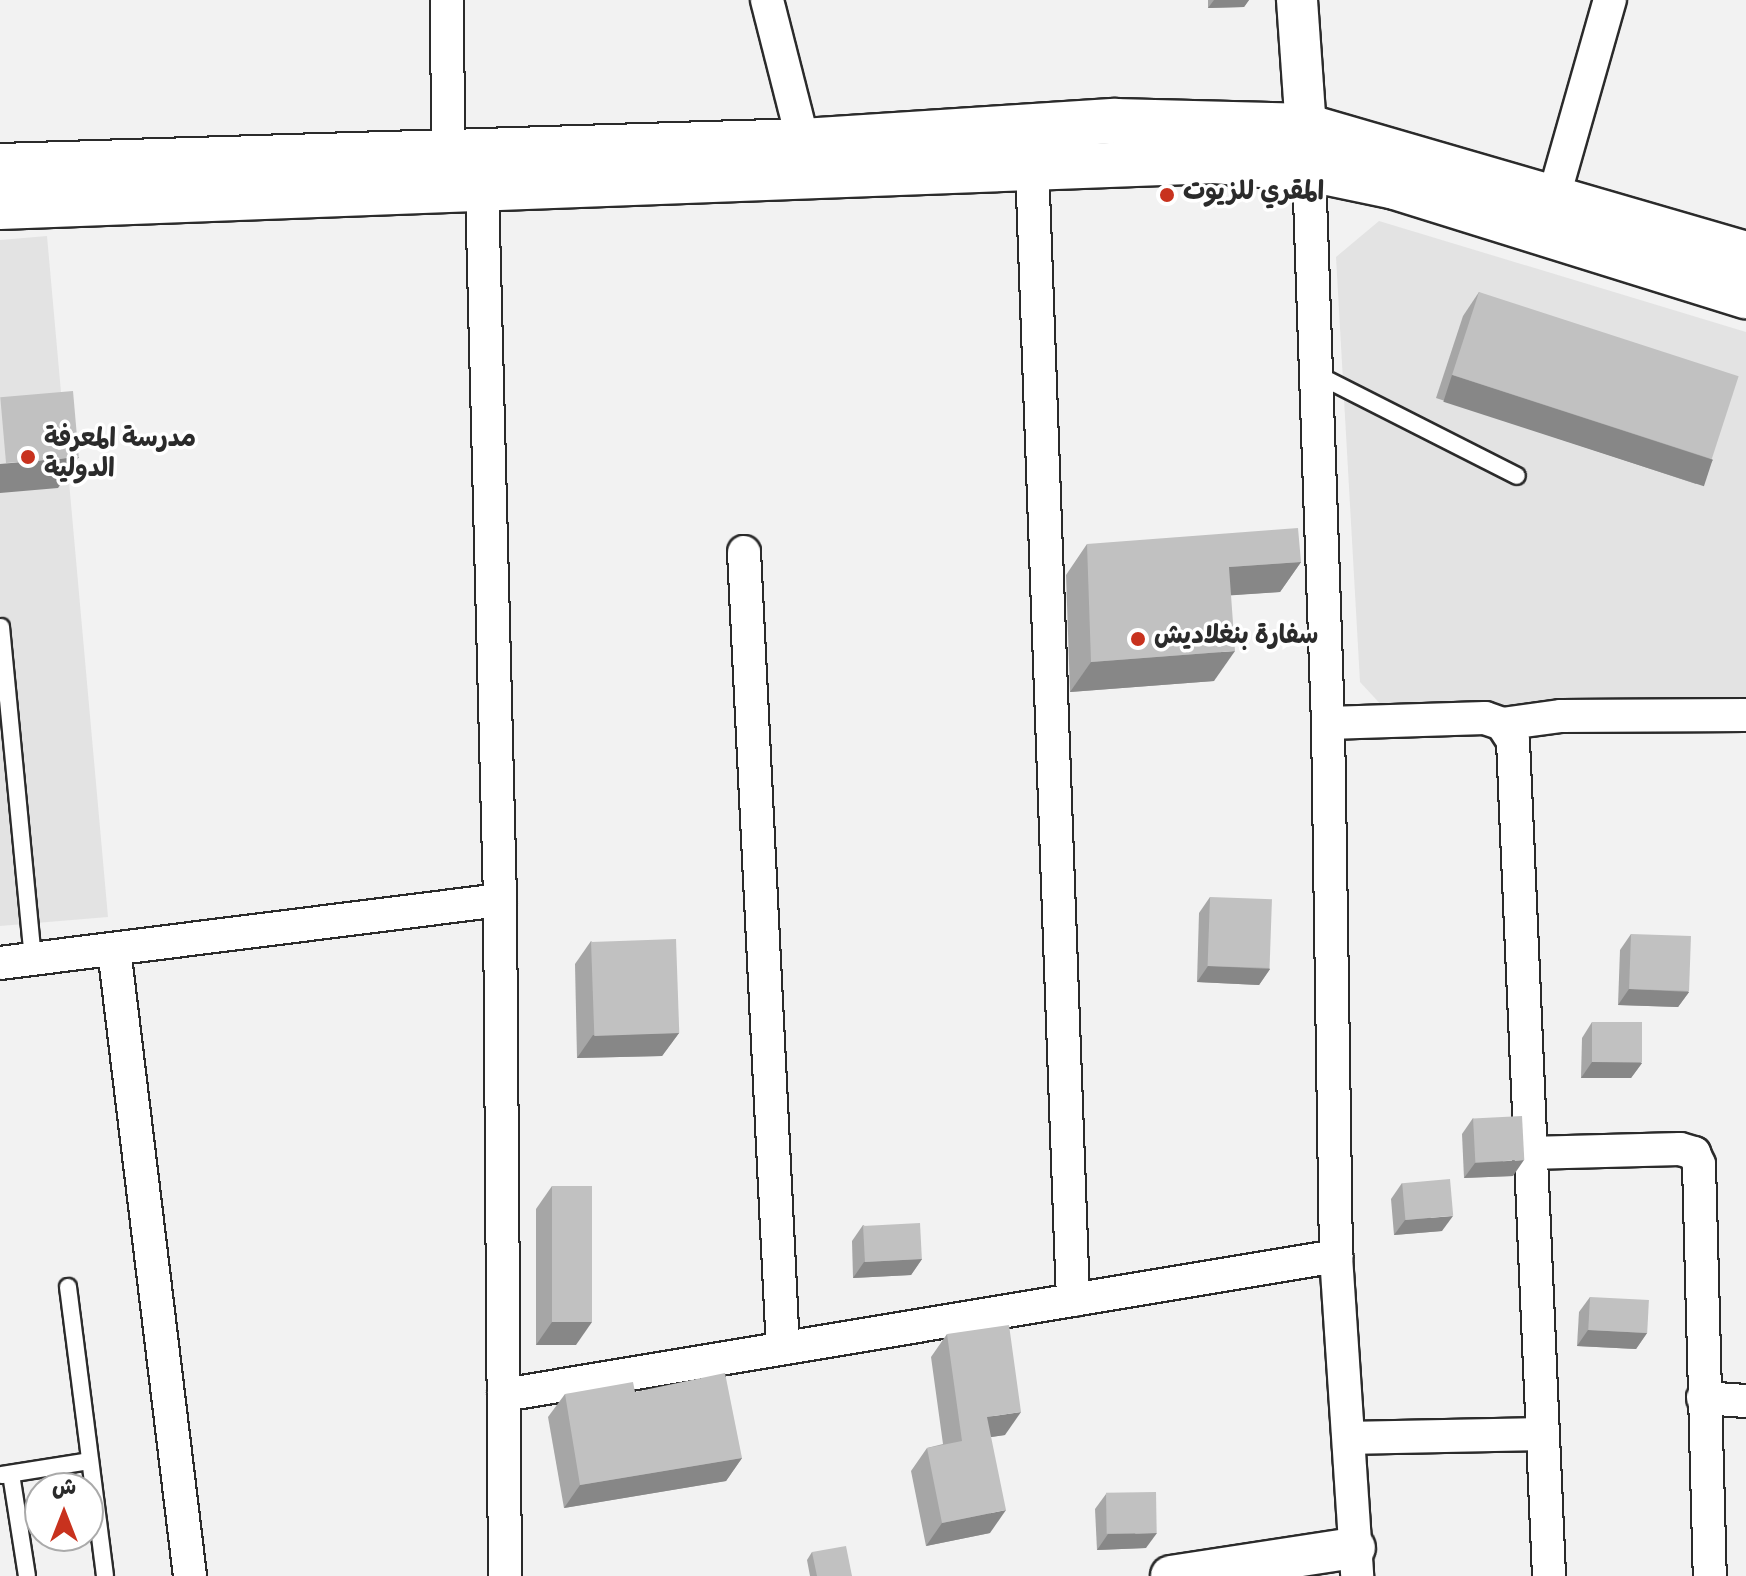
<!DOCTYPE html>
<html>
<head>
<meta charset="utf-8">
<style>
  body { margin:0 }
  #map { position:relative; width:1746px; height:1576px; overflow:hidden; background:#f2f2f2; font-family:"Gochi Hand","Playpen Sans Arabic",sans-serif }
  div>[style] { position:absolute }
  .built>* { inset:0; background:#e3e3e3 }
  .roads { filter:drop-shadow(2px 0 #2b2b2b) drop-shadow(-2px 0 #2b2b2b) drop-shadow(0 2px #2b2b2b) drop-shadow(0 -2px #2b2b2b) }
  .service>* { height:16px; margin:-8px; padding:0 8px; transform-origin:8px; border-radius:8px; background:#fff }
  .minor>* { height:32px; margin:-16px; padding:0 16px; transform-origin:16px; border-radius:16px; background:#fff }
  .tertiary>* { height:40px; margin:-20px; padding:0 20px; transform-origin:20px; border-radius:20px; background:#fff }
  .primary>* { height:44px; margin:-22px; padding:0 22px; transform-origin:22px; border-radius:22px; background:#fff }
  .wall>* { inset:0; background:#a6a6a6 }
  .shaded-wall>* { inset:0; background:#878787; transform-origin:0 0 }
  .building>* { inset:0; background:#c1c1c1; transform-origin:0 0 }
  .dots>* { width:22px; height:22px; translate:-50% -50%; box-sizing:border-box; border:4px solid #fff; border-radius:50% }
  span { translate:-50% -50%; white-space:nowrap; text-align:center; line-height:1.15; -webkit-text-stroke:7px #fff; paint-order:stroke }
  .poi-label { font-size:26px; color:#2b2b2b; font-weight:700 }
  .left { translate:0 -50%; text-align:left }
  .north { position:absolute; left:24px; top:1472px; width:80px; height:80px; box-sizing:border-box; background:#fff; border:2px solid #aaa; border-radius:50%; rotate:0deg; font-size:22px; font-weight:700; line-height:32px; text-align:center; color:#2b2b2b }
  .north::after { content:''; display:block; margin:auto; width:28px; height:36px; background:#c8321e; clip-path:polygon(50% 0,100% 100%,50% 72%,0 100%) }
</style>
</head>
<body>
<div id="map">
  <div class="built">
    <i style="clip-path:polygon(1379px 221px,1746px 332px,1746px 705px,1385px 709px,1360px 682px,1336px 257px)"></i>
    <i style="clip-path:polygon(47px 236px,108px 917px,0 926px,0 240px)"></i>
  </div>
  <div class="roads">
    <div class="service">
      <i style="left:1316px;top:374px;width:225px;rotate:26.9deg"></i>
      <i style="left:1px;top:627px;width:334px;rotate:84.5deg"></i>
      <i style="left:68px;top:1287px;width:291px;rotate:82.7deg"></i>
      <i style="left:11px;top:1474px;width:103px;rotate:81.1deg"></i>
      <i style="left:2px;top:1475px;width:88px;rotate:-9.1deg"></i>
    </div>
    <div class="minor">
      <i style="left:447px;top:0;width:155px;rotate:89.6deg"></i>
      <i style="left:767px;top:0;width:146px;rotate:75.7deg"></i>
      <i style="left:1032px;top:165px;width:1136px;rotate:87.93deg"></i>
      <i style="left:1309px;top:169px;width:554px;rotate:88.04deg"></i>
      <i style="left:1328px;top:723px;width:533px;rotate:89.14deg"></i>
      <i style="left:1336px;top:1256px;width:321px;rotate:86.2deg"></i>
      <i style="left:482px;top:188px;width:712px;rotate:88.55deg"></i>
      <i style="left:1554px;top:196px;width:204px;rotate:-74.1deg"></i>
      <i style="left:744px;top:552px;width:797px;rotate:87.2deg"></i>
      <i style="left:1328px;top:723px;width:157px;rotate:-1.8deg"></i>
      <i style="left:1485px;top:718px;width:18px;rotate:19deg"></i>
      <i style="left:1502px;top:724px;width:20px;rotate:57deg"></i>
      <i style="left:1513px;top:741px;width:836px;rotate:87.53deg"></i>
      <i style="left:1502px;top:724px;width:60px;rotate:-7.7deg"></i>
      <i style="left:1561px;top:716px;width:185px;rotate:-0.3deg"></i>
      <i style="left:114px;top:949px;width:632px;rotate:83.09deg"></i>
      <i style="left:0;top:963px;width:504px;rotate:-7.18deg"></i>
      <i style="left:500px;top:900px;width:676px;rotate:89.58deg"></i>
      <i style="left:1529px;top:1153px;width:151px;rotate:-1.5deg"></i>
      <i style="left:1680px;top:1149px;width:15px;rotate:16deg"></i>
      <i style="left:1694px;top:1153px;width:12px;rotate:66deg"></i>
      <i style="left:1699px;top:1164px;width:412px;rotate:88.5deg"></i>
      <i style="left:504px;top:1395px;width:844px;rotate:-9.48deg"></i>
      <i style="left:1703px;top:1398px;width:43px;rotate:4deg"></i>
      <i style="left:1349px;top:1438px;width:191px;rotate:-1.2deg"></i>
    </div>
    <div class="tertiary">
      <i style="left:1297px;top:0;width:157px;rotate:86deg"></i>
      <i style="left:1171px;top:1576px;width:186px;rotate:-8.7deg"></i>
    </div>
    <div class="primary">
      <i style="left:0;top:166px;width:803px;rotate:-1.78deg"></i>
      <i style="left:803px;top:141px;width:313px;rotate:-3.7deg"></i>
      <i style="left:1115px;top:121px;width:190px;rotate:1.5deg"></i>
      <i style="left:1305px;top:126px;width:459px;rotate:16.2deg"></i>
      <i style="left:0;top:207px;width:1216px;rotate:-2.17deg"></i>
      <i style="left:1215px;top:161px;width:94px;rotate:4.9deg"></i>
      <i style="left:1309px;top:169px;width:88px;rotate:11.8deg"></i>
      <i style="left:1395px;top:187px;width:368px;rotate:17.3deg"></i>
    </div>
  </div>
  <div class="wall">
    <i style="clip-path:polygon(1208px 0,1249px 0,1244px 7px,1208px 8px)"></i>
    <i style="clip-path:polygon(1479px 292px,1713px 460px,1696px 484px,1436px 398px,1463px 316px)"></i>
    <i style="clip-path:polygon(1087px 544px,1301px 562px,1280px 592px,1231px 595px,1214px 681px,1070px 692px,1066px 575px)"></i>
    <i style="clip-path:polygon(1210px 897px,1270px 969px,1259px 985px,1197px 982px,1199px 913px)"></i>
    <i style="clip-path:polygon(1631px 934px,1689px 992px,1678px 1007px,1618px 1005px,1620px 950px)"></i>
    <i style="clip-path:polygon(591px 941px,679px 1033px,662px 1056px,577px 1058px,575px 964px)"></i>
    <i style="clip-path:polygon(1592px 1022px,1642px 1063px,1631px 1078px,1581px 1078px,1582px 1038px)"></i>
    <i style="clip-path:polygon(1473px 1118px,1513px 1176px,1464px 1178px,1462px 1134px)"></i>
    <i style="clip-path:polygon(1402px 1183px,1442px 1231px,1394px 1235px,1391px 1199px)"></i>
    <i style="clip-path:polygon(552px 1186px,576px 1345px,536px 1345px,536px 1209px)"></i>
    <i style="clip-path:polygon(863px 1225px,922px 1259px,911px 1275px,853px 1278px,852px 1241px)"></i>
    <i style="clip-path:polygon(1590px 1297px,1647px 1333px,1636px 1349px,1577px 1346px,1579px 1312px)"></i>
    <i style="clip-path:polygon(947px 1334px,1005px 1435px,991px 1437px,990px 1533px,926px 1546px,911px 1471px,927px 1448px,943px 1444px,931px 1357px)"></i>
    <i style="clip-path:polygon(635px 1392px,742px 1458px,726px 1481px,564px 1508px,548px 1417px,565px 1394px)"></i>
    <i style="clip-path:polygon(1106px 1494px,1146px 1548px,1097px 1550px,1095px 1509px)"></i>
    <i style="clip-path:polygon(812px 1552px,852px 1576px,810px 1576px,807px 1560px)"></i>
  </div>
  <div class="shaded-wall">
    <i style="clip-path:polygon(1214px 0,1249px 0,1244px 7px,1208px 8px)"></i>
    <i style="left:1452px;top:375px;width:274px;height:28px;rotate:18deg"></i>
    <i style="clip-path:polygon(79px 457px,58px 488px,0 493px,0 464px)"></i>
    <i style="clip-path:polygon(1301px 562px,1280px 592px,1207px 597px,1229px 567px)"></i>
    <i style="clip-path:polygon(1235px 651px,1214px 681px,1070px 692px,1091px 662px)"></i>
    <i style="clip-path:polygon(1208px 966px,1270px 969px,1259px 985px,1197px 982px)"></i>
    <i style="clip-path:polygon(1629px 989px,1689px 992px,1678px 1007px,1618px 1005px)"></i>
    <i style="clip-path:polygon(679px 1033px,662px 1056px,577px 1058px,593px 1035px)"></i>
    <i style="clip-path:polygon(1592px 1062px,1642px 1063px,1631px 1078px,1581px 1078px)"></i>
    <i style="clip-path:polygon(1524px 1160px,1513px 1176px,1464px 1178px,1475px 1163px)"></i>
    <i style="clip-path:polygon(1453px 1216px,1442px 1231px,1394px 1235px,1405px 1220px)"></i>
    <i style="clip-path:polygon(922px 1259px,911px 1275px,853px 1278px,864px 1262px)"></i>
    <i style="clip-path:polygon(552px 1322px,592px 1322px,576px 1345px,536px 1345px)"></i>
    <i style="clip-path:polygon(1588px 1330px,1647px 1333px,1636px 1349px,1577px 1346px)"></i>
    <i style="clip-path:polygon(1021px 1412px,1005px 1435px,971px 1440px,987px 1417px)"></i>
    <i style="clip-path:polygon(742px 1458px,726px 1481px,564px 1508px,580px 1485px)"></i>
    <i style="clip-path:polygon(1006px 1510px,990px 1533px,926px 1546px,942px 1523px)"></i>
    <i style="clip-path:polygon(1157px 1533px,1146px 1548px,1097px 1550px,1108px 1534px)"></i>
  </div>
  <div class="building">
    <i style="left:1479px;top:292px;width:273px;height:87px;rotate:18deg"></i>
    <i style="left:73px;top:391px;width:66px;height:73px;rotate:85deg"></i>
    <i style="clip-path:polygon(1298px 528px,1301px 562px,1229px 567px,1235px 651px,1091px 662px,1087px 544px)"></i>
    <i style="left:1210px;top:897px;width:62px;height:69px;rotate:2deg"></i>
    <i style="left:1631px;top:934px;width:60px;height:55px;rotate:2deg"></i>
    <i style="left:676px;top:939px;width:94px;height:85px;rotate:88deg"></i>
    <i style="left:1592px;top:1022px;width:50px;height:40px"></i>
    <i style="left:1522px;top:1116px;width:44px;height:49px;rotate:87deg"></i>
    <i style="left:1450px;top:1179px;width:37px;height:48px;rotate:85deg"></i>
    <i style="left:552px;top:1186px;width:40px;height:136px"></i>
    <i style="left:920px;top:1223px;width:36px;height:57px;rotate:87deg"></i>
    <i style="left:1590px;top:1297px;width:59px;height:33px;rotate:3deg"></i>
    <i style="clip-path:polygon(1009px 1325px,1021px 1412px,987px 1417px,1006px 1510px,942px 1523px,927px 1448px,962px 1441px,947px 1334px)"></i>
    <i style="clip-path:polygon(725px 1373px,742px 1458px,580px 1485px,565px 1394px,633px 1382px,635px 1392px)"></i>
    <i style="left:1156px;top:1492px;width:41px;height:50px;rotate:89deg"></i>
    <i style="clip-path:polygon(846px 1546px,852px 1576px,817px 1576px,812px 1552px)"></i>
  </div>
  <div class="dots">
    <i style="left:1167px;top:195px;background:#c8321e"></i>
    <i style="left:28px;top:457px;background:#c8321e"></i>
    <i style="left:1138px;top:639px;background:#c8321e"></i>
  </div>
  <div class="poi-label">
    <span class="left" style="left:1183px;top:195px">المقري للزيوت</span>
    <span class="left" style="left:44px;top:457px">مدرسة المعرفة<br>الدولية</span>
    <span class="left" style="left:1154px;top:639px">سفارة بنغلاديش</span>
  </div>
  <div class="north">ش</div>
</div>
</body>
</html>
